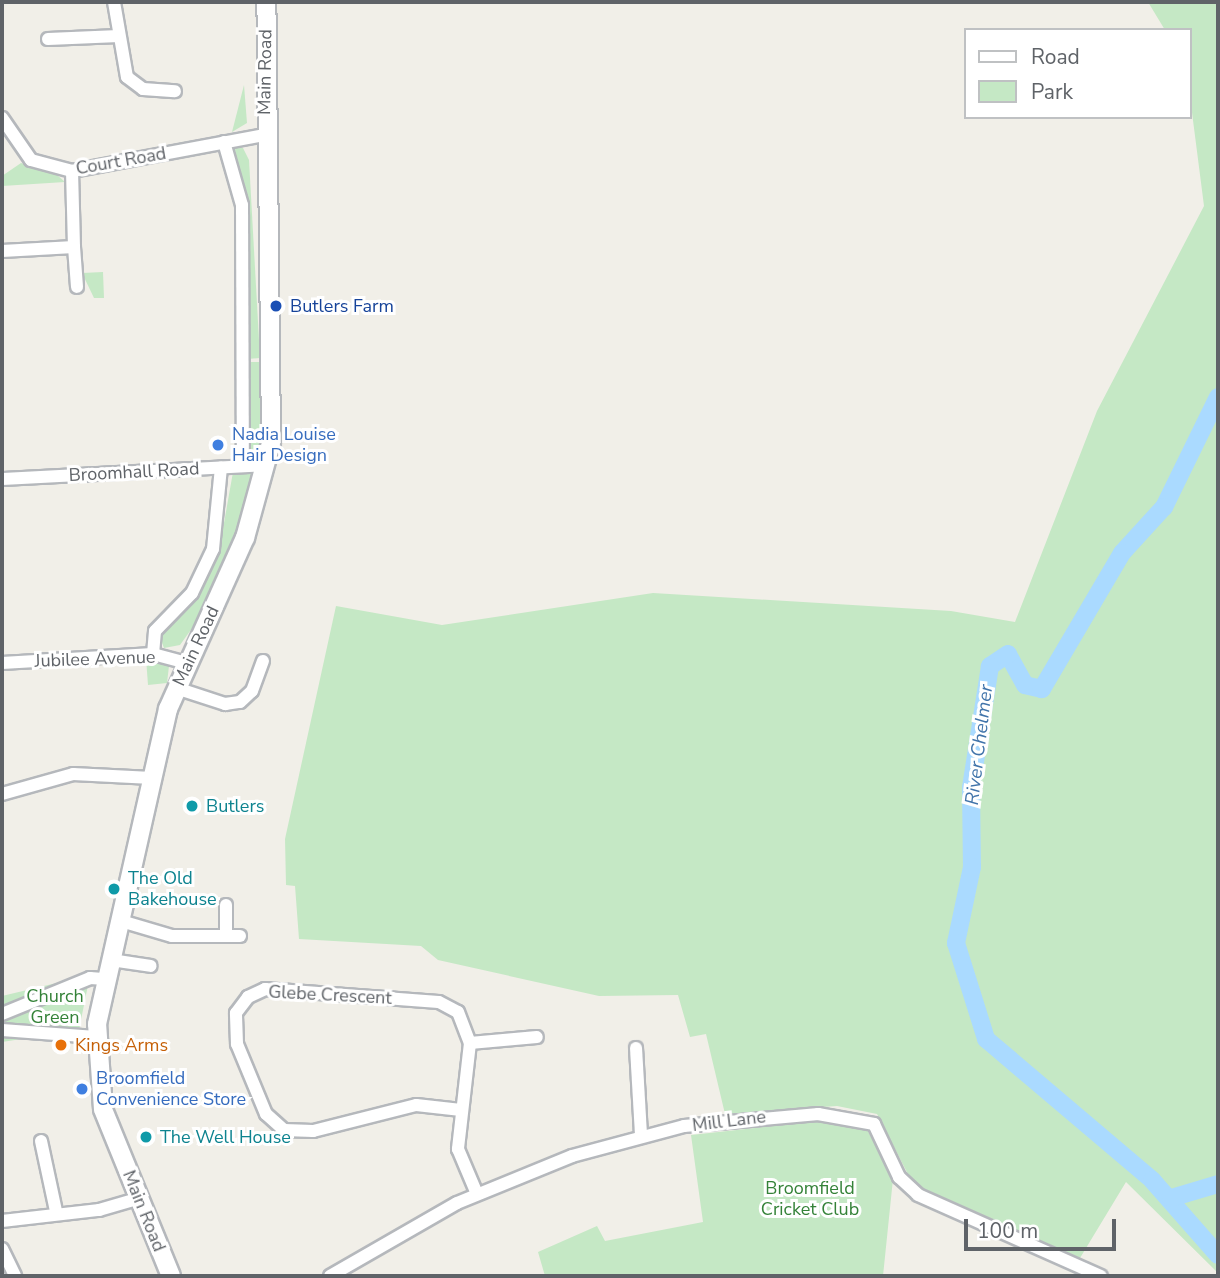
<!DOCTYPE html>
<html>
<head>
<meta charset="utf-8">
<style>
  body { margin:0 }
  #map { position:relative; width:1220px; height:1278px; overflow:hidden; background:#f1efe8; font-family:"Nunito Sans",sans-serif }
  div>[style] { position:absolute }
  .green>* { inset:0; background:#c5e8c5 }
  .river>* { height:18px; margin:-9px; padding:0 9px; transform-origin:9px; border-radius:9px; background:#aadaff }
  .roads { filter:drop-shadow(2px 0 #b5b8bc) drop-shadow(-2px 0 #b5b8bc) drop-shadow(0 2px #b5b8bc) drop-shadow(0 -2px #b5b8bc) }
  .minor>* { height:12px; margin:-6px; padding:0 6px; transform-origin:6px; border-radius:6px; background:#fff }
  .secondary>* { height:18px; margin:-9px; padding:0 9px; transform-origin:9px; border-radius:9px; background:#fff }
  .dots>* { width:19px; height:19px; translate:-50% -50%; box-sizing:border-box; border:4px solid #fff; border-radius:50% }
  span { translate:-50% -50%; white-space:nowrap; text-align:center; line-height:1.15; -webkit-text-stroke:6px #fff; paint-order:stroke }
  .street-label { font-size:18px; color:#5f6368 }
  .transit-label { font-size:18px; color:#164399 }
  .left { translate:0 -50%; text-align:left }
  .shop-label { font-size:18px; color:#366cbe }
  .culture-label { font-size:18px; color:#0d838f }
  .park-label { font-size:18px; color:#348238 }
  .food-label { font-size:18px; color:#c56008 }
  .water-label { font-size:19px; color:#4174aa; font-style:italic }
  .frame { position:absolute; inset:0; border:4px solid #5f6368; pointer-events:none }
  .legend { position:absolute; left:964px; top:28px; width:228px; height:91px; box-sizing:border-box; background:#fff; border:2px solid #bfc1c3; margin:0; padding:9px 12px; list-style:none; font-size:21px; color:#5f6368 }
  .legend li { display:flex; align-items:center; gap:14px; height:35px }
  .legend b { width:35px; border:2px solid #bfc1c3 }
  .scale { position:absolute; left:964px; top:1219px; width:152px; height:32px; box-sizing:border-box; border:4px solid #5f6368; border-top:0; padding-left:9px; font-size:21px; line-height:24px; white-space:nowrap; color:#5f6368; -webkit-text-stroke:5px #fff; paint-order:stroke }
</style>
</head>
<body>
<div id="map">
  <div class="green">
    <i style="clip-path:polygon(1148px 2px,1218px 2px,1218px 1273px,1126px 1182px,1080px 1258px,913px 1184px,877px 1114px,837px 1106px,725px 1114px,706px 1034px,690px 1037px,678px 995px,599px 996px,438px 960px,421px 946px,299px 939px,295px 886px,286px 885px,285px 839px,336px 606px,442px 625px,653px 593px,951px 611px,1015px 622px,1097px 411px,1204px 206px,1190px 97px,1190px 30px,1165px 30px)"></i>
    <i style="clip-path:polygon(244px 85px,247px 123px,232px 132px)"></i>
    <i style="clip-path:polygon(235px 148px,243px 148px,249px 160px,260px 358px,248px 359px)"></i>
    <i style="clip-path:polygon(21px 163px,57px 175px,65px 182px,2px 186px,2px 176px)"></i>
    <i style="clip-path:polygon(103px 272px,104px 298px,94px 298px,82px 273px)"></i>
    <i style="clip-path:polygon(248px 362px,263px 362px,260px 452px,249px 458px)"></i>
    <i style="clip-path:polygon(233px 472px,257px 474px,247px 514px,203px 613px,180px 645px,164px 648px,159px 635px,203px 583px,221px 540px)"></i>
    <i style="clip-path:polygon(146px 658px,169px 666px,167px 683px,148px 685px)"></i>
    <i style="clip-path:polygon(90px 975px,79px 1030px,2px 1042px,2px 996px)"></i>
    <i style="clip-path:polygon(830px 1120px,868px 1131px,893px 1179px,883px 1276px,545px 1276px,538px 1252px,597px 1226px,605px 1241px,703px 1222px,691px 1135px)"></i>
  </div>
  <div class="river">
    <i style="left:1218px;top:397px;width:123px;rotate:116.1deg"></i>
    <i style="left:1164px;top:507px;width:62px;rotate:132.4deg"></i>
    <i style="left:1122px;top:553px;width:158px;rotate:120.5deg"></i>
    <i style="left:1042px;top:689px;width:17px;rotate:-167deg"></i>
    <i style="left:1025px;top:685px;width:35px;rotate:-119deg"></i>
    <i style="left:1008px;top:654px;width:22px;rotate:146deg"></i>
    <i style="left:990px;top:666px;width:123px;rotate:98.9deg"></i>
    <i style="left:971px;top:788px;width:79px;rotate:89.3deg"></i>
    <i style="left:972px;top:867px;width:78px;rotate:101.9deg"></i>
    <i style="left:956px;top:943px;width:101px;rotate:72.6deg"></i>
    <i style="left:986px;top:1039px;width:218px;rotate:40.3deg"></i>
    <i style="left:1152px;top:1180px;width:100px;rotate:48.7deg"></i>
    <i style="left:1171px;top:1198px;width:49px;rotate:-16.6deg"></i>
  </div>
  <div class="roads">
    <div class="minor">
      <i style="left:114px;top:2px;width:76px;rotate:80.2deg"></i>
      <i style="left:127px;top:77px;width:20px;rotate:37deg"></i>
      <i style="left:143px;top:89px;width:32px;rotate:4deg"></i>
      <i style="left:48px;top:39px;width:71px;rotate:-2.4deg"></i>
      <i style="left:2px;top:118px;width:51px;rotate:55.4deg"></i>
      <i style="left:31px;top:160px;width:42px;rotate:15deg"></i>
      <i style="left:72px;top:171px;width:195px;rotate:-10.6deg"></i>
      <i style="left:224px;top:142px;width:66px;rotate:74.1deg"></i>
      <i style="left:242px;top:205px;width:260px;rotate:89.8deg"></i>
      <i style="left:74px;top:247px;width:40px;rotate:85.7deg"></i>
      <i style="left:2px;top:251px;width:72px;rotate:-3.2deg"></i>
      <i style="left:74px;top:247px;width:76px;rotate:-91.5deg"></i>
      <i style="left:2px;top:479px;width:265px;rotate:-3deg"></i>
      <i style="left:153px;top:654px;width:23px;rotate:-85deg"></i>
      <i style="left:155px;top:631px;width:53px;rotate:-45.8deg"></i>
      <i style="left:192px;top:593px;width:49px;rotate:-64.5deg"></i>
      <i style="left:213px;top:549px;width:82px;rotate:-84.4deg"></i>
      <i style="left:2px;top:663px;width:151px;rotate:-3.4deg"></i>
      <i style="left:153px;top:654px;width:34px;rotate:15deg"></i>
      <i style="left:176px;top:688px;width:52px;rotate:18.1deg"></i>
      <i style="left:225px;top:704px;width:15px;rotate:-8deg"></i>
      <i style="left:240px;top:702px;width:16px;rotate:-43deg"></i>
      <i style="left:252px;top:691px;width:32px;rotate:-70deg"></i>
      <i style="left:2px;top:794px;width:74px;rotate:-15.7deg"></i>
      <i style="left:73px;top:774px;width:79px;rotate:2.9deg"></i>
      <i style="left:226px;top:905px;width:31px;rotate:90deg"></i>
      <i style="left:121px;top:921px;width:53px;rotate:16.4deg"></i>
      <i style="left:172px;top:936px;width:68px"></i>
      <i style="left:111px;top:960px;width:40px;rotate:8.5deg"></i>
      <i style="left:2px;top:1014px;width:95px;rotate:-22.2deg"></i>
      <i style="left:90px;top:978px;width:16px;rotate:4deg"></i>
      <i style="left:2px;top:1030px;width:94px;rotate:4.3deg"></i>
      <i style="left:470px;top:1043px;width:67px;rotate:-5.1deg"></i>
      <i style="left:636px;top:1048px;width:88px;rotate:86.7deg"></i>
      <i style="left:461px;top:1110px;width:45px;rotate:-173.7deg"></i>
      <i style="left:416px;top:1105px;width:106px;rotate:165.8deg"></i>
      <i style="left:313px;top:1131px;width:29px;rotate:-178deg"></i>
      <i style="left:284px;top:1130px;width:24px;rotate:-138deg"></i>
      <i style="left:266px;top:1114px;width:76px;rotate:-112.5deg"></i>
      <i style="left:237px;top:1044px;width:31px;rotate:-92deg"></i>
      <i style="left:236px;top:1013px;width:20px;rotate:-53deg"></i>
      <i style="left:248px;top:997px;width:19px;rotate:-25deg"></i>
      <i style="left:265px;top:989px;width:174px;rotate:4.3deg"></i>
      <i style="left:439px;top:1002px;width:21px;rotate:28deg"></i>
      <i style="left:458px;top:1012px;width:33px;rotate:69deg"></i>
      <i style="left:470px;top:1043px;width:107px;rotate:96.5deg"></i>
      <i style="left:458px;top:1149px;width:49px;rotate:67.1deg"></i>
      <i style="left:41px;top:1141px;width:72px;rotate:77.9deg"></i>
      <i style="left:2px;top:1221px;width:98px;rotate:-6.5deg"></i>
      <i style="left:99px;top:1210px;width:43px;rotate:-16.3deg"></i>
      <i style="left:2px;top:1249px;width:30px;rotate:64deg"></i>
      <i style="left:330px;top:1276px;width:146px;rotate:-29.9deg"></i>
      <i style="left:457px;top:1203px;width:124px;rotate:-22.2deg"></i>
      <i style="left:572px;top:1156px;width:116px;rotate:-15deg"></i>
      <i style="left:684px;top:1126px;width:135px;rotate:-5.1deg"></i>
      <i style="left:818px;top:1114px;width:57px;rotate:10.1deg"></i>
      <i style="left:874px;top:1124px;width:59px;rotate:64.7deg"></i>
      <i style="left:899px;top:1177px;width:26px;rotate:43deg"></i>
      <i style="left:918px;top:1195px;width:200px;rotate:23.9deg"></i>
    </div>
    <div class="secondary">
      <i style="left:171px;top:1276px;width:180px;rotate:-112.2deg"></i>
      <i style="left:103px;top:1109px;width:85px;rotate:-94deg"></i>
      <i style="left:97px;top:1024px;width:323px;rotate:-77.3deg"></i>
      <i style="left:168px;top:709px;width:188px;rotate:-65.8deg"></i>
      <i style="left:245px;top:538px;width:98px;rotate:-74.7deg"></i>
      <i style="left:271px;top:443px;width:441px;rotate:-90.6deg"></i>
    </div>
  </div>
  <div class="dots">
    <i style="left:276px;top:306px;background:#1a4fb4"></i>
    <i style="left:218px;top:445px;background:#3f7fe0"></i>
    <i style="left:192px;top:806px;background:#0f9aa8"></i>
    <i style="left:114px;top:889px;background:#0f9aa8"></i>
    <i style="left:61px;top:1045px;background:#e8710a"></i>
    <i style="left:82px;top:1089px;background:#3f7fe0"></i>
    <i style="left:146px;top:1137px;background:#0f9aa8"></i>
  </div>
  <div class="street-label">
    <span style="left:265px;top:72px;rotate:-89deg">Main Road</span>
    <span style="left:121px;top:161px;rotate:-10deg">Court Road</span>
    <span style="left:134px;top:472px;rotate:-3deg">Broomhall Road</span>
    <span style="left:196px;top:646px;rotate:-65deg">Main Road</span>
    <span style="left:95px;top:659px;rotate:-2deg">Jubilee Avenue</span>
    <span style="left:330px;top:995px;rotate:3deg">Glebe Crescent</span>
    <span style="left:729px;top:1121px;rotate:-7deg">Mill Lane</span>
    <span style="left:144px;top:1211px;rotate:68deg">Main Road</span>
  </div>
  <div class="transit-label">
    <span class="left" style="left:290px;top:306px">Butlers Farm</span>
  </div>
  <div class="shop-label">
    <span class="left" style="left:232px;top:445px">Nadia Louise<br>Hair Design</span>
    <span class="left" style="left:96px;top:1089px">Broomfield<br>Convenience Store</span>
  </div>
  <div class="culture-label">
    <span class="left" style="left:206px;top:806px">Butlers</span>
    <span class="left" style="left:128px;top:889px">The Old<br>Bakehouse</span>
    <span class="left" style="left:160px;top:1137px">The Well House</span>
  </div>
  <div class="park-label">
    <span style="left:55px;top:1007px">Church<br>Green</span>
    <span style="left:810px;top:1199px">Broomfield<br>Cricket Club</span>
  </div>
  <div class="food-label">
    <span class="left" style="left:75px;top:1045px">Kings Arms</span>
  </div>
  <div class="water-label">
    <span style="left:980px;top:745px;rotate:-83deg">River Chelmer</span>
  </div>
  <div class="frame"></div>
  <ul class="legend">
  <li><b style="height:9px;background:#fff"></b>Road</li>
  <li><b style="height:19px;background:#c5e8c5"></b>Park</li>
  </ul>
  <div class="scale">100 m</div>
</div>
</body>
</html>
